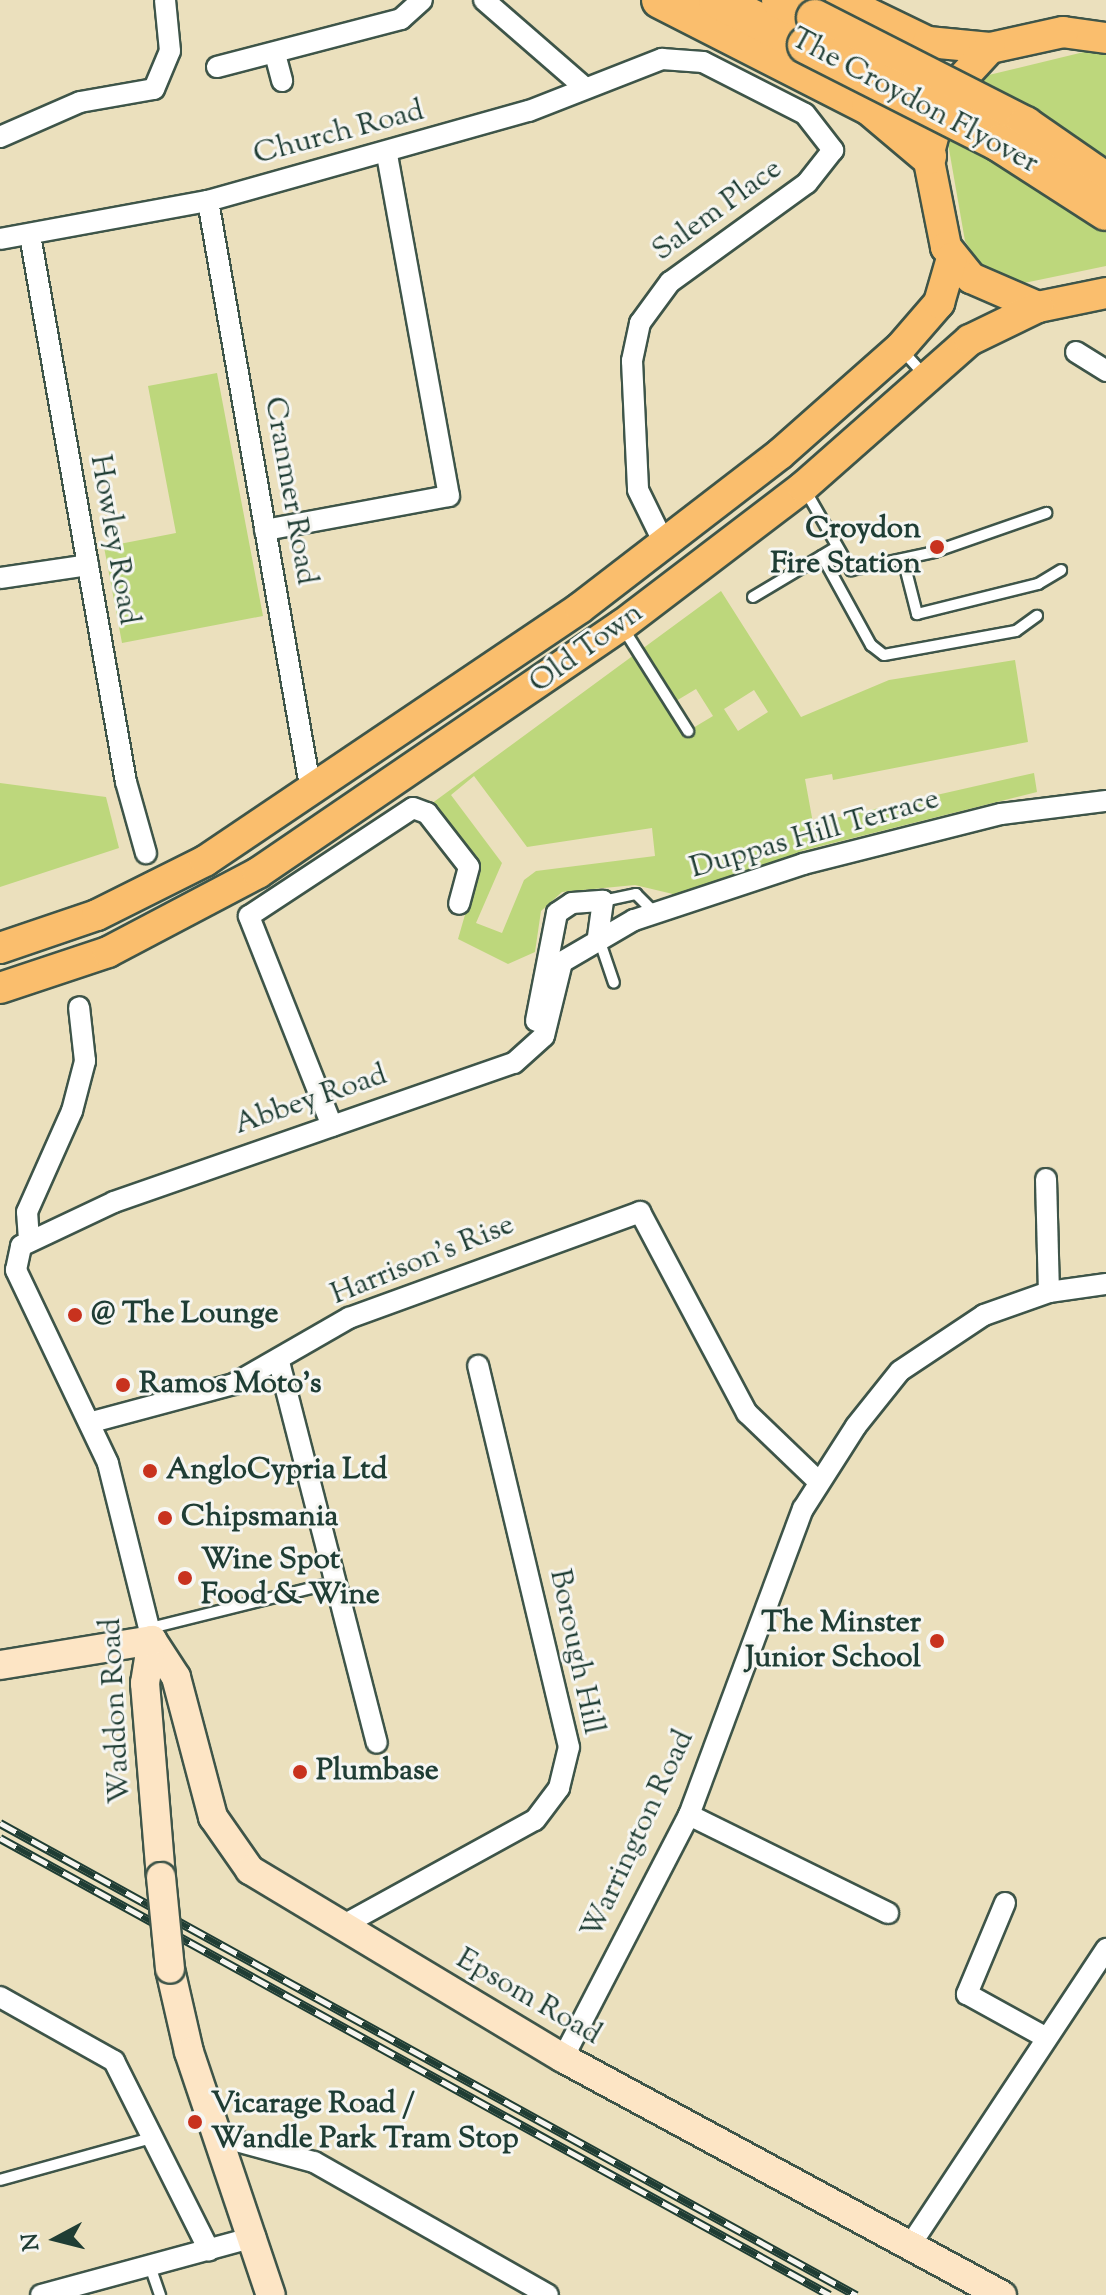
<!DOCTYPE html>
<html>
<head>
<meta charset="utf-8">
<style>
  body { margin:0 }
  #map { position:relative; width:1106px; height:2295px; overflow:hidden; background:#ebe0bd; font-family:"Sorts Mill Goudy",serif }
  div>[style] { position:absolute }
  .green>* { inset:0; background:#bdd77c }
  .roads { filter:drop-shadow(2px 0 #3e5549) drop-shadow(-2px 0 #3e5549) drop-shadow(0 2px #3e5549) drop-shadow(0 -2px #3e5549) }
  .lane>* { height:10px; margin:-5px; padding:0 5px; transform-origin:5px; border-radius:5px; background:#fff }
  .street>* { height:20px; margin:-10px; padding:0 10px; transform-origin:10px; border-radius:10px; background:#fff }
  .secondary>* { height:28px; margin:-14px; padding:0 14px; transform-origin:14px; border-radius:14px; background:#fde5c5 }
  .primary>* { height:30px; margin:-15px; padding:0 15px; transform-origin:15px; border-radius:15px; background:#fabe6d }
  .highway>* { height:36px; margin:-18px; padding:0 18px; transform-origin:18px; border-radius:18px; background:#fabe6d }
  .rail>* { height:9px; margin-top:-4.5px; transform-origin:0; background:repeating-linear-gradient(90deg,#f6f6f2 0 18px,#1f3d34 0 36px); box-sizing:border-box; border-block:2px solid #1f3d34 }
  .bridges { filter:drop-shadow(2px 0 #3e5549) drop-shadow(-2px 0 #3e5549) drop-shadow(0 2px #3e5549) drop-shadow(0 -2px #3e5549) }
  .secondary-bridge>* { height:28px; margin:-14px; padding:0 14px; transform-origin:14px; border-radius:14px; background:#fde5c5 }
  .highway-bridge>* { height:36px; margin:-18px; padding:0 18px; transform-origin:18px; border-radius:18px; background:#fabe6d }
  .dots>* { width:22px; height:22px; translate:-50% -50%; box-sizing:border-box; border:4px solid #f6f6f2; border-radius:50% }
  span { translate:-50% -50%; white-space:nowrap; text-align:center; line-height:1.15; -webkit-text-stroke:6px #f6f6f2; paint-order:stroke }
  .street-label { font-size:30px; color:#1f3d34 }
  .poi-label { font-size:30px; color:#1f3d34; font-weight:700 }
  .right { translate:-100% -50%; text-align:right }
  .left { translate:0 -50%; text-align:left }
  .north { position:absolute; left:16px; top:2199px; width:80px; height:80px; -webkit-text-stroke:6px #f6f6f2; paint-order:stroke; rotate:263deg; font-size:22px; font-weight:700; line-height:32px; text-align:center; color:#1f3d34 }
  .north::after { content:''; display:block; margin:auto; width:28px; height:36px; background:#1f3d34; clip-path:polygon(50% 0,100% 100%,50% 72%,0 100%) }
</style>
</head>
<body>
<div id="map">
  <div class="green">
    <i style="clip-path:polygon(1088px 51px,1106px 52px,1106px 156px,972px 79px)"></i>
    <i style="clip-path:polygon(946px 132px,1106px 231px,1106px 266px,1024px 283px,985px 271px,965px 241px)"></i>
    <i style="clip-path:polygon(217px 373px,263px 616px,122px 643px,104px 547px,176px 533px,148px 386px)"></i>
    <i style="clip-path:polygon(evenodd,721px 591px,801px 717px,889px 680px,1015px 660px,1028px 742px,833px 780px,832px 774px,805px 779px,813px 823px,1034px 773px,1037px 792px,801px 851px,786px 866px,677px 895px,635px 885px,562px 892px,541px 911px,535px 952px,508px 964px,458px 939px,479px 866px,431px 804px,721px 591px,696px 689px,713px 716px,688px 731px,671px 704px,696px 689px,721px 591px,754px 690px,768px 712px,738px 731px,724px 709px,754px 690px,721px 591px,474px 776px,527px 847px,652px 828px,655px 856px,536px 871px,524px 880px,502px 933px,476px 923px,502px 863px,451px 795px,474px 776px)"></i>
    <i style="clip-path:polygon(0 783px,106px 797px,119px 848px,0 887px)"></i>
  </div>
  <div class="roads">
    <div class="lane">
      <i style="left:901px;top:349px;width:36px;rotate:48deg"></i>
      <i style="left:804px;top:488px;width:95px;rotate:60.2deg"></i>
      <i style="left:851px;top:570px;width:85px;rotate:-12.2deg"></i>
      <i style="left:934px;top:552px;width:119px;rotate:-19.2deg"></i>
      <i style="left:822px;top:556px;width:102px;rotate:61.2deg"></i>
      <i style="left:871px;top:645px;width:16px;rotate:38deg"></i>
      <i style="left:884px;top:655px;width:134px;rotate:-10.3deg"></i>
      <i style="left:1016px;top:631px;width:26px;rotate:-36deg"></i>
      <i style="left:903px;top:559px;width:57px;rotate:75.7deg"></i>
      <i style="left:917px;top:614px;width:125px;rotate:-13.9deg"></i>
      <i style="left:1038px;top:584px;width:27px;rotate:-31deg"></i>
      <i style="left:753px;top:597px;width:98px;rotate:-30.8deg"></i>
      <i style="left:623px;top:628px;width:122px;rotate:57.7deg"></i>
      <i style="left:603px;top:901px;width:34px;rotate:-12deg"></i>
      <i style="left:636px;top:894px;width:27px;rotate:45deg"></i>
      <i style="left:599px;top:939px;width:46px;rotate:71.2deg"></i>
      <i style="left:151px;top:1628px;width:190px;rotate:-14deg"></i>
      <i style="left:0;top:2180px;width:161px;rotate:-15.5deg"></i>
      <i style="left:150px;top:2266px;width:31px;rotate:71deg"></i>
    </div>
    <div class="street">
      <i style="left:484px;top:0;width:131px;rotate:41deg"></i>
      <i style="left:275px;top:54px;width:28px;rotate:75deg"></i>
      <i style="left:217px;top:67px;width:190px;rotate:-14.6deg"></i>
      <i style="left:401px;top:19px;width:28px;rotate:-42deg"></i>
      <i style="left:0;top:137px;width:87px;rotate:-23.6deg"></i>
      <i style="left:80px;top:102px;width:75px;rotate:-10deg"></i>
      <i style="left:154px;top:89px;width:41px;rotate:-67.2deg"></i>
      <i style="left:170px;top:51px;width:51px;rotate:-95.6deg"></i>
      <i style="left:208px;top:201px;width:600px;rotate:80.11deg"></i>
      <i style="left:30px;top:235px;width:555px;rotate:80.05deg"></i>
      <i style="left:126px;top:782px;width:74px;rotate:74.3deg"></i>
      <i style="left:0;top:239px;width:211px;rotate:-10.4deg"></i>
      <i style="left:208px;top:201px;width:333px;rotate:-15.7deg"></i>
      <i style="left:529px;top:111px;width:143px;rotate:-21.4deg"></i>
      <i style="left:662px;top:59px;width:41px;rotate:4.2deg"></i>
      <i style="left:703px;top:62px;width:114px;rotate:27deg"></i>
      <i style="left:805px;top:114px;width:46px;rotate:52.1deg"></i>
      <i style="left:833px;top:150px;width:42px;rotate:128.2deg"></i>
      <i style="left:807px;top:183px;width:169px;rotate:144.1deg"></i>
      <i style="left:670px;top:282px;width:51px;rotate:126.2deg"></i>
      <i style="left:640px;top:323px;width:39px;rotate:102deg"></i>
      <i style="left:632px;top:361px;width:129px;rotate:87.3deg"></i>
      <i style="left:638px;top:490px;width:59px;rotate:63.9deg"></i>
      <i style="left:1076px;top:352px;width:36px;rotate:32deg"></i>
      <i style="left:265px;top:530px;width:187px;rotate:-10.5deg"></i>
      <i style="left:449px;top:496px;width:348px;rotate:-100.3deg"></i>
      <i style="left:0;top:578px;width:89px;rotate:-8.4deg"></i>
      <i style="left:536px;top:1021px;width:110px;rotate:-79deg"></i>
      <i style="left:557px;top:913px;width:18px;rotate:-34deg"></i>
      <i style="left:572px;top:903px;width:31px;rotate:-4deg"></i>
      <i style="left:603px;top:901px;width:36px;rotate:98deg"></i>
      <i style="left:332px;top:1126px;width:226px;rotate:-111.6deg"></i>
      <i style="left:249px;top:916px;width:196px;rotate:-33.4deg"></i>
      <i style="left:413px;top:808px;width:15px;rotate:20deg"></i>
      <i style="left:427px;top:813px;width:68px;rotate:52.1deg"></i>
      <i style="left:469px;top:867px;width:38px;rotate:105deg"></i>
      <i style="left:1046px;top:1179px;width:113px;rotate:88.5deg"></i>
      <i style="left:29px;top:1240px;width:28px;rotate:-94deg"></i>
      <i style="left:27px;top:1212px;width:111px;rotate:-66deg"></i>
      <i style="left:72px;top:1111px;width:52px;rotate:-75.4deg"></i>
      <i style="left:85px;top:1061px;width:54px;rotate:-96.3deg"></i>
      <i style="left:279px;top:1362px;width:393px;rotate:75.6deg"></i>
      <i style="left:92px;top:1422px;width:147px;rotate:-15deg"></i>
      <i style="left:234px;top:1384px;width:133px;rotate:-29.9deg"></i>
      <i style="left:349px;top:1318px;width:310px;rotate:-20deg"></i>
      <i style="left:640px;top:1212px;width:228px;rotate:62deg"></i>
      <i style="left:747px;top:1413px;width:98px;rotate:43.8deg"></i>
      <i style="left:152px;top:1640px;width:182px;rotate:-104deg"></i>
      <i style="left:108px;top:1463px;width:214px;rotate:-115.5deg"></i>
      <i style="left:16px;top:1270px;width:25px;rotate:-78deg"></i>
      <i style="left:21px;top:1246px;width:103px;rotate:-25.3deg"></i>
      <i style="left:114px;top:1202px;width:423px;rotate:-19.2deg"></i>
      <i style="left:514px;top:1063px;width:40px;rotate:-42deg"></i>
      <i style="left:544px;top:1036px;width:76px;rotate:-76.3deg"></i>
      <i style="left:562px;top:962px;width:83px;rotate:-30.3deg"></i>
      <i style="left:634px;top:920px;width:178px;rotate:-18.3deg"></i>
      <i style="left:803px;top:864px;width:204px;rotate:-14.2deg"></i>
      <i style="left:1001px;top:814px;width:106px;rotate:-7.1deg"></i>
      <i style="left:689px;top:1815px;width:222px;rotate:26.2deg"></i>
      <i style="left:1005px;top:1903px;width:99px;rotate:112.7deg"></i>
      <i style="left:967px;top:1994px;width:89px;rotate:28.9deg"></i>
      <i style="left:340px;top:1927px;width:222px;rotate:-28.8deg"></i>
      <i style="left:535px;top:1820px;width:40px;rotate:-53deg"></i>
      <i style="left:559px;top:1788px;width:42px;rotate:-76.3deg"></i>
      <i style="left:569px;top:1747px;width:392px;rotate:-103.4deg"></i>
      <i style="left:0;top:1997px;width:131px;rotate:29.3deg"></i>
      <i style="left:114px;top:2061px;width:212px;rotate:63.3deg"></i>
      <i style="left:563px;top:2058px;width:274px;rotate:-62.6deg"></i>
      <i style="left:689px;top:1815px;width:327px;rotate:-69.6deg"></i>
      <i style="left:803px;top:1509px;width:98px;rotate:-57.4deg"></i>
      <i style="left:856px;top:1426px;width:70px;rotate:-51.3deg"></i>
      <i style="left:900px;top:1371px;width:101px;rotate:-33.7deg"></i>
      <i style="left:984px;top:1315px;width:69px;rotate:-19.5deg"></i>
      <i style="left:1049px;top:1292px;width:58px;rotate:-8deg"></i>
      <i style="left:218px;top:2136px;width:99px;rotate:15.2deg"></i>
      <i style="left:314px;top:2162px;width:269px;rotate:29.6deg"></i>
      <i style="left:911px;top:2244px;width:354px;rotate:-56.5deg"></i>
      <i style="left:41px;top:2295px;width:222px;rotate:-15.2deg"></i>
    </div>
    <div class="secondary">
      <i style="left:152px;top:1640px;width:44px;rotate:57deg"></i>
      <i style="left:176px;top:1677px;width:145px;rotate:75.2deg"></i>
      <i style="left:213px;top:1817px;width:65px;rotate:55.1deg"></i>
      <i style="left:250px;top:1870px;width:365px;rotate:31deg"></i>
      <i style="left:563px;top:2058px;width:499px;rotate:28.4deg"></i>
      <i style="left:152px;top:1640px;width:44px;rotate:99.2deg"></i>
      <i style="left:145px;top:1683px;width:195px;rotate:85.3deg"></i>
      <i style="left:0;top:1665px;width:154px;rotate:-9.3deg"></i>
      <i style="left:170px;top:1969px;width:85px;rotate:77.1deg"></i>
      <i style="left:189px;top:2052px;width:256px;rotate:71.4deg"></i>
    </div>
    <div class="primary">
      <i style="left:841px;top:0;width:97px;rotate:25.8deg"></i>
      <i style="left:928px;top:42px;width:62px;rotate:5.5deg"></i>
      <i style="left:1106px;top:38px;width:43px;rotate:-172.1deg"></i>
      <i style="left:1063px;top:32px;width:75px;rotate:167.6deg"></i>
      <i style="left:990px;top:48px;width:69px;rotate:132.7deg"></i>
      <i style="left:943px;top:99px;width:59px;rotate:104.7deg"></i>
      <i style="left:928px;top:156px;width:93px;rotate:78.8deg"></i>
      <i style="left:946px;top:247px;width:40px;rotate:51deg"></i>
      <i style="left:971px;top:278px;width:73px;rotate:23.4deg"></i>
      <i style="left:1038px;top:307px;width:69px;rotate:-11.6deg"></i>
      <i style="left:0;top:948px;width:102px;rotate:-18.8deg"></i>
      <i style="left:97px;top:915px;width:121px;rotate:-26.6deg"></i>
      <i style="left:205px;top:861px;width:452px;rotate:-34deg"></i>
      <i style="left:580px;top:608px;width:252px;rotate:-37.6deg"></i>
      <i style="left:780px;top:454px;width:160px;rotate:-41.5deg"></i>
      <i style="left:900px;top:348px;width:60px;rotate:-49.1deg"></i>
      <i style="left:939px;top:303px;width:47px;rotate:-73.9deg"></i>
      <i style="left:0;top:988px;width:114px;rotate:-18.4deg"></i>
      <i style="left:108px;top:952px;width:170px;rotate:-27.8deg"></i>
      <i style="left:258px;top:873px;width:440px;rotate:-34.3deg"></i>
      <i style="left:622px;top:625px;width:228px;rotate:-37.3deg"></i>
      <i style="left:803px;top:487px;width:222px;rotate:-41.4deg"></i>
      <i style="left:970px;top:340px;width:76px;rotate:-25.9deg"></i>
    </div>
    <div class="highway">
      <i style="left:660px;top:0;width:236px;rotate:27deg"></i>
      <i style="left:870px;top:107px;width:76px;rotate:40.2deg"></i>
      <i style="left:717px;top:0;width:100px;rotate:26.8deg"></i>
      <i style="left:780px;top:0;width:39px;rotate:27deg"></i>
    </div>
  </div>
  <div class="rail">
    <i style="left:0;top:1823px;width:978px;rotate:28.87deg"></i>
    <i style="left:0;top:1838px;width:947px;rotate:28.84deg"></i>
  </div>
  <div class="bridges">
    <div class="secondary-bridge">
      <i style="left:161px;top:1877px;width:92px;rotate:84.4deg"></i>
    </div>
    <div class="highway-bridge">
      <i style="left:815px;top:18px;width:236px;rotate:27deg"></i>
      <i style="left:1025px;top:125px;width:98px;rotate:34.7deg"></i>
      <i style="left:806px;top:45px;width:216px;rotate:26.9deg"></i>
      <i style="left:999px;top:143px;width:127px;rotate:32.8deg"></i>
    </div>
  </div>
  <div class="dots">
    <i style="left:937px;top:547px;background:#c8321e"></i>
    <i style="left:75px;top:1315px;background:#c8321e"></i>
    <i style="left:123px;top:1385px;background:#c8321e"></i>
    <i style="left:150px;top:1471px;background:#c8321e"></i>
    <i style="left:165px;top:1518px;background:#c8321e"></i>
    <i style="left:185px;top:1578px;background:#c8321e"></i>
    <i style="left:937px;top:1641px;background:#c8321e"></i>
    <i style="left:300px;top:1772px;background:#c8321e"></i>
    <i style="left:195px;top:2122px;background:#c8321e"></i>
  </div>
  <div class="street-label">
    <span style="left:914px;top:102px;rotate:28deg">The Croydon Flyover</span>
    <span style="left:339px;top:134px;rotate:-15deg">Church Road</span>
    <span style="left:718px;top:211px;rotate:-36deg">Salem Place</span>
    <span style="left:289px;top:491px;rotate:80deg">Cranmer Road</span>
    <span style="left:113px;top:540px;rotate:80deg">Howley Road</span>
    <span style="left:587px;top:649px;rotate:-36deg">Old Town</span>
    <span style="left:815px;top:835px;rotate:-16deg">Duppas Hill Terrace</span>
    <span style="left:311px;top:1101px;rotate:-19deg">Abbey Road</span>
    <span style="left:423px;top:1261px;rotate:-22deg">Harrison's Rise</span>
    <span style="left:575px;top:1652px;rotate:78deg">Borough Hill</span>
    <span style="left:117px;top:1711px;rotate:-93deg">Waddon Road</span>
    <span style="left:639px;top:1835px;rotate:-65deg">Warrington Road</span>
    <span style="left:528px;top:1998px;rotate:30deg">Epsom Road</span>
  </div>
  <div class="poi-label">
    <span class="right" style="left:921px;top:547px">Croydon<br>Fire Station</span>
    <span class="left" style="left:91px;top:1315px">@ The Lounge</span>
    <span class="left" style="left:139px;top:1385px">Ramos Moto's</span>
    <span class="left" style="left:166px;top:1471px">AngloCypria Ltd</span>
    <span class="left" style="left:181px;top:1518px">Chipsmania</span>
    <span class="left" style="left:201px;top:1578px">Wine Spot<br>Food &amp; Wine</span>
    <span class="right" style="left:921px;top:1641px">The Minster<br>Junior School</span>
    <span class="left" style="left:316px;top:1772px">Plumbase</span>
    <span class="left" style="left:211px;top:2122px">Vicarage Road /<br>Wandle Park Tram Stop</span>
  </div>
  <div class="north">N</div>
</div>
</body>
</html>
